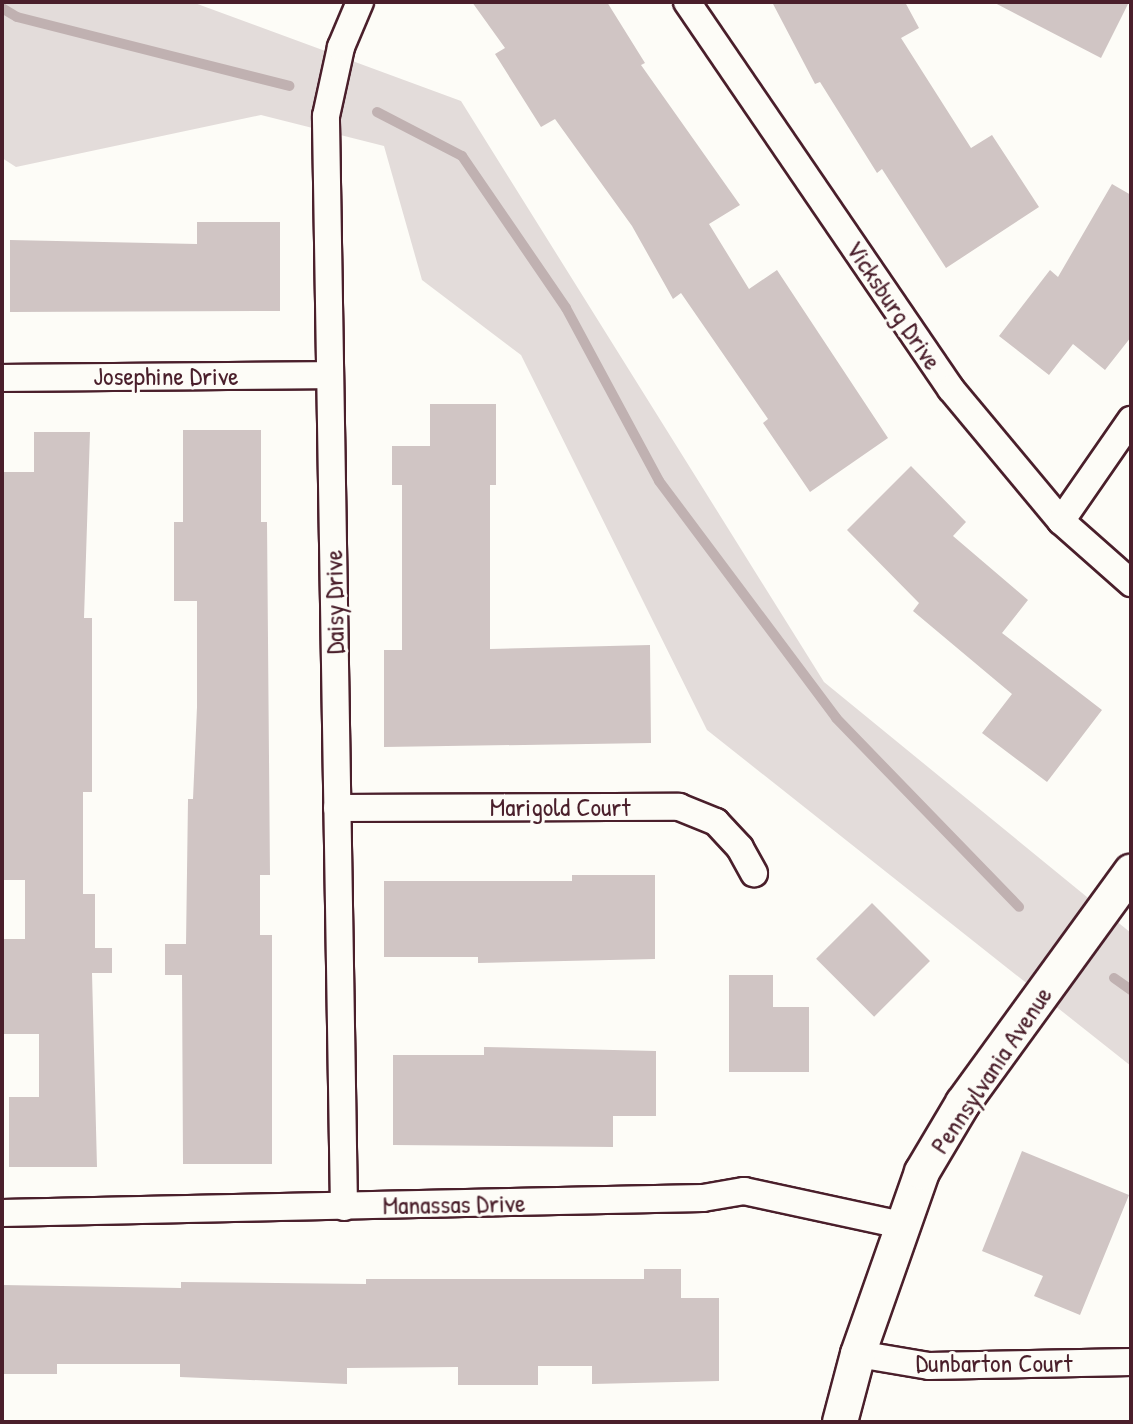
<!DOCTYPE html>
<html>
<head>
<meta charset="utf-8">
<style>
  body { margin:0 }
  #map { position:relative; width:1133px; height:1424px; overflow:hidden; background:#fdfcf7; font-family:"Patrick Hand",sans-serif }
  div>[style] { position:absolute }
  .green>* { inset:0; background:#e3dcda }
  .stream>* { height:10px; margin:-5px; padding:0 5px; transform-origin:5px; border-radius:5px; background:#c0b1b1 }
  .building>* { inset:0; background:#d0c5c4; transform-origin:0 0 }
  .roads { filter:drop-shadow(2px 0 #4a1f2b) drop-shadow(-2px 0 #4a1f2b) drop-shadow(0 2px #4a1f2b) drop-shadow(0 -2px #4a1f2b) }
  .minor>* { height:26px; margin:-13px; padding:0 13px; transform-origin:13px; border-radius:13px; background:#fdfcf7 }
  .tertiary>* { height:34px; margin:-17px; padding:0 17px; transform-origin:17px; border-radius:17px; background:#fdfcf7 }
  span { translate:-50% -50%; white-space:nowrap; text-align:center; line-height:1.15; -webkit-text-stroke:6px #fdfcf7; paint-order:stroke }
  .street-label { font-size:26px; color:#4a1f2b }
  .frame { position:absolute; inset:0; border:4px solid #4a1f2b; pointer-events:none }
</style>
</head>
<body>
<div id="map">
  <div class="green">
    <i style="clip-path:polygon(2px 2px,192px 2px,461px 101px,824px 682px,1131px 933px,1131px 1066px,707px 730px,521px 355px,422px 280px,384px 146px,261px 115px,16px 167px,2px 158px)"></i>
  </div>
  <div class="stream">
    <i style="left:2px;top:8px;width:17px;rotate:31deg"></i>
    <i style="left:17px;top:17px;width:281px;rotate:14.2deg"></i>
    <i style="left:377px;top:112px;width:96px;rotate:27.4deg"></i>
    <i style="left:462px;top:156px;width:184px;rotate:55.6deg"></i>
    <i style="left:566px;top:308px;width:196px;rotate:61.7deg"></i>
    <i style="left:659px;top:481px;width:296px;rotate:53.2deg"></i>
    <i style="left:836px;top:718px;width:263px;rotate:45.9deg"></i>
    <i style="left:1114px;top:978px;width:21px;rotate:35deg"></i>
  </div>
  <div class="building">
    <i style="clip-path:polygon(472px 2px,607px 2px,645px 63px,641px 65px,740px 205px,709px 224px,749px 289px,777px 270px,888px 438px,810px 492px,763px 423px,768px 419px,681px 293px,673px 299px,632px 226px,555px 119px,541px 127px,495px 54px,505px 48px)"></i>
    <i style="clip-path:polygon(772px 2px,905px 2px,919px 28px,901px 38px,971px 148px,992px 135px,1039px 207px,946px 268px,882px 169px,877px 173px,820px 82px,815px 84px)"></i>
    <i style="clip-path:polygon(993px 2px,1129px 2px,1101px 58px)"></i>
    <i style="clip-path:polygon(1112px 184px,1131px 195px,1131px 337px,1105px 370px,1073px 344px,1049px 375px,999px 336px,1050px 270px,1058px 277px)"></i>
    <i style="clip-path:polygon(197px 222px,280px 222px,280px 311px,10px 312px,10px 240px,197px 244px)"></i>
    <i style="clip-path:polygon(430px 404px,496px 404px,496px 485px,490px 485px,490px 649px,650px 645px,651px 743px,384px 747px,384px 650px,402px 650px,402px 485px,392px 485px,392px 446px,430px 446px)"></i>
    <i style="clip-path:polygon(183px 430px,261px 430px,261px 522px,267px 522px,270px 875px,260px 875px,260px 935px,272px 935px,272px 1164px,183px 1164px,182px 975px,165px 975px,165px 944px,186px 944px,188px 799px,193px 799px,197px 707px,197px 601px,174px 601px,174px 522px,183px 522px)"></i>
    <i style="clip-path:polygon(34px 432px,90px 432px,84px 618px,92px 618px,92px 792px,83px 792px,83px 894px,95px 894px,95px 948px,112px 948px,112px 973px,92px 973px,97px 1167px,9px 1167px,9px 1097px,39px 1097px,39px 1034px,4px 1034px,2px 939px,25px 939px,25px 880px,4px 880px,2px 472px,34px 472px)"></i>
    <i style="clip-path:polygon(911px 466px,966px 522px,953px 536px,1028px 600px,1002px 633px,1102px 710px,1047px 782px,982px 733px,1012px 694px,913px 611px,919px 603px,847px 530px)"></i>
    <i style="clip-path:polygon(572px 875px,655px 875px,655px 959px,478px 963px,478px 957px,384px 957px,384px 881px,572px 881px)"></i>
    <i style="left:872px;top:903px;width:82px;height:79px;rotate:45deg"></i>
    <i style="clip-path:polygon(729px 975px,773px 975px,773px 1007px,809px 1007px,809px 1072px,729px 1072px)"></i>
    <i style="clip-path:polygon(484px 1047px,656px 1051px,656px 1116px,613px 1116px,613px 1147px,393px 1145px,393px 1055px,484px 1055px)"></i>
    <i style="clip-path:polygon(1022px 1151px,1129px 1195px,1080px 1315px,1034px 1296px,1043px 1276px,982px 1251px)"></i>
    <i style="clip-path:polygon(644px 1269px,681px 1269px,681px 1298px,719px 1298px,719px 1381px,592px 1384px,592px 1366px,538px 1366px,538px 1385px,458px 1385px,458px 1367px,347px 1368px,347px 1384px,180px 1377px,180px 1364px,57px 1364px,57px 1374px,2px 1374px,2px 1285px,181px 1288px,181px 1282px,366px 1284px,366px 1279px,644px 1279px)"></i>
  </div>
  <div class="roads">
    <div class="minor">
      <i style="left:687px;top:2px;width:468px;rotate:55.7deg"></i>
      <i style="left:951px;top:389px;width:172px;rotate:50.2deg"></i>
      <i style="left:1061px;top:521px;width:94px;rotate:41.5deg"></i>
      <i style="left:2px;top:378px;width:328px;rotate:-0.5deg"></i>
      <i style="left:1061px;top:521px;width:123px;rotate:-55.3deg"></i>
      <i style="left:337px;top:808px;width:342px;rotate:-0.2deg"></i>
      <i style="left:679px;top:807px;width:40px;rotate:22deg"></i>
      <i style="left:716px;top:822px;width:35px;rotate:47deg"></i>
      <i style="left:740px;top:848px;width:29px;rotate:61deg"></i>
      <i style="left:344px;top:1207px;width:1091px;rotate:-90.95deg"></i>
      <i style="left:326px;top:116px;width:71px;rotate:-77.7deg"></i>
      <i style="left:341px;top:47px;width:49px;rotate:-67.1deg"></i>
      <i style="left:2px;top:1213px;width:701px;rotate:-1.23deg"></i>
      <i style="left:703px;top:1198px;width:42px;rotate:-9.7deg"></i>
      <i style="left:744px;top:1191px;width:161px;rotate:12.2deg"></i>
      <i style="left:858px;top:1354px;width:72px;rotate:9.6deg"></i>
      <i style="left:929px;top:1366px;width:202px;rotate:-1.1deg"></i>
    </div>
    <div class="tertiary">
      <i style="left:840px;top:1422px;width:70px;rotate:-75.2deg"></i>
      <i style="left:858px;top:1354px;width:193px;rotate:-70.6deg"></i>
      <i style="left:922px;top:1172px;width:80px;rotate:-59.3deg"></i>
      <i style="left:963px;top:1103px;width:286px;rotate:-54deg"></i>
    </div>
  </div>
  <div class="street-label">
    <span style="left:894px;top:305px;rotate:56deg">Vicksburg Drive</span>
    <span style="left:166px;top:376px">Josephine Drive</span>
    <span style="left:334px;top:602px;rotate:-91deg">Daisy Drive</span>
    <span style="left:560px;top:807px">Marigold Court</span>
    <span style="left:991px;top:1070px;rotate:-56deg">Pennsylvania Avenue</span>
    <span style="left:454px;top:1204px;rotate:-1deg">Manassas Drive</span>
    <span style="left:994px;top:1363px">Dunbarton Court</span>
  </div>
  <div class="frame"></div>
</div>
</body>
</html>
